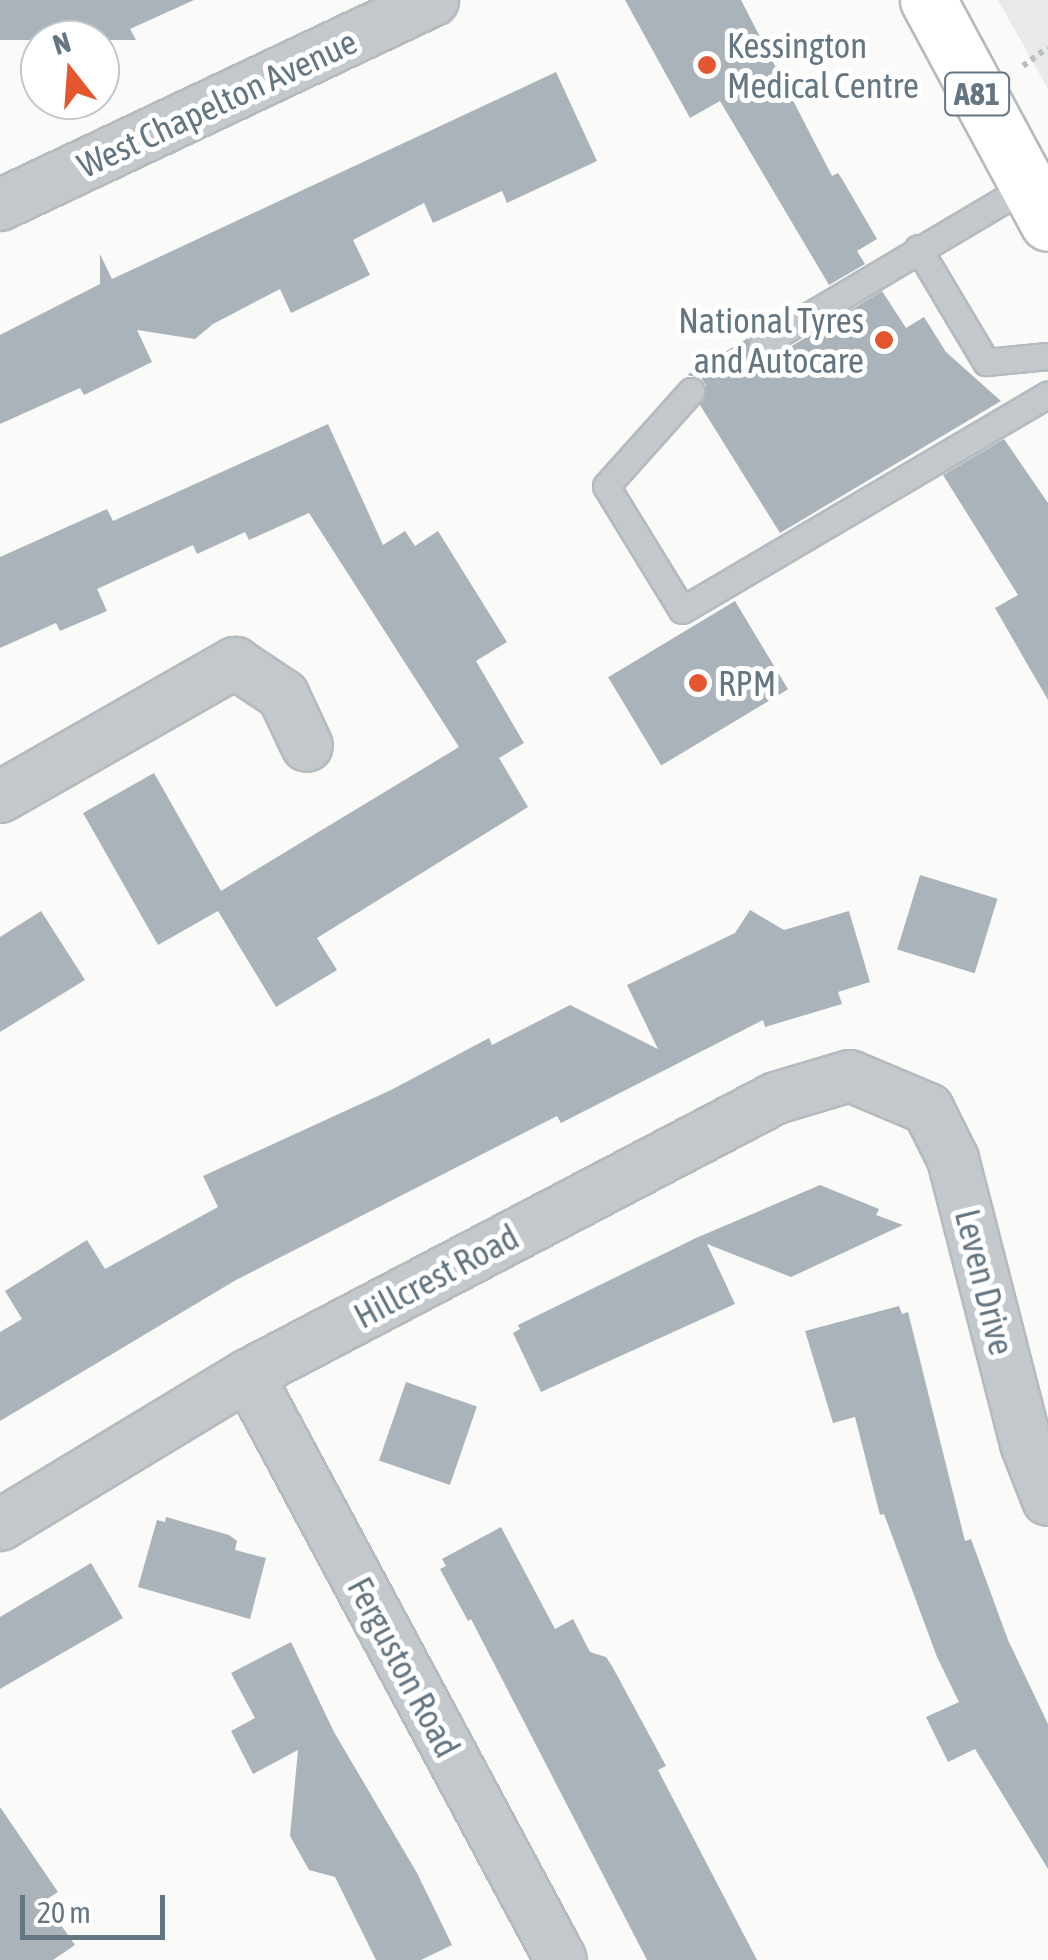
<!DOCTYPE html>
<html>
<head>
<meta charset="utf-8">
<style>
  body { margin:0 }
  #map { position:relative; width:1048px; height:1960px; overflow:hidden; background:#fafaf8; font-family:"Asap Condensed",sans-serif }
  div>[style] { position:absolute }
  .built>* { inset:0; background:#e8e9e9 }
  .building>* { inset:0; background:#aab3b9; transform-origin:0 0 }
  .path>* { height:6px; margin-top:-3px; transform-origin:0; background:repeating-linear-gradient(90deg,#bbbfc2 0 5px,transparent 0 10px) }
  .roads { filter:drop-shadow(2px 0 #b5babe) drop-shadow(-2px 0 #b5babe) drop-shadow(0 2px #b5babe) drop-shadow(0 -2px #b5babe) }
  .lane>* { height:25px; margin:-12.5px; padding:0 12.5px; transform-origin:12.5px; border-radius:12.5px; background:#c3c8cc }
  .street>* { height:50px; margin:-25px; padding:0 25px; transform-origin:25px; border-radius:25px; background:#c3c8cc }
  .primary>* { height:55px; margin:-27.5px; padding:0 27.5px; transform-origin:27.5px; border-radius:27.5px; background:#fff }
  .dots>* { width:28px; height:28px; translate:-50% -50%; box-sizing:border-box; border:5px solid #fff; border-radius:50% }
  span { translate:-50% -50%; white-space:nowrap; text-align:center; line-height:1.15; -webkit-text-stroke:10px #fff; paint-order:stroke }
  .shield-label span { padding:2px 8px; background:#fff; border:2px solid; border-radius:8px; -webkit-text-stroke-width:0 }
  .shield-label { font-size:32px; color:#657683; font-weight:700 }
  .poi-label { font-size:35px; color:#657683 }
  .left { translate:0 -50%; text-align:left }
  .right { translate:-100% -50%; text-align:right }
  .street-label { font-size:35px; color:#657683 }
  .north { position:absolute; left:20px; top:20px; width:100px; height:100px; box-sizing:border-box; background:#fff; border:2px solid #c1c8cd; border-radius:50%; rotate:343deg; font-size:28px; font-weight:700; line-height:40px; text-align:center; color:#657683 }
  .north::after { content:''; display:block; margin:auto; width:35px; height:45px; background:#e4572e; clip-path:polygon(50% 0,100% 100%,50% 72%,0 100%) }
  .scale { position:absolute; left:20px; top:1895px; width:145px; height:45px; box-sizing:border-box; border:5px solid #657683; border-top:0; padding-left:12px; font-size:30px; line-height:35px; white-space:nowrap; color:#657683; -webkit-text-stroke:8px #fff; paint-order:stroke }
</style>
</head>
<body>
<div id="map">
  <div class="built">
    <i style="clip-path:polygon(998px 0,1048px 0,1048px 89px)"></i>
  </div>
  <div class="building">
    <i style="clip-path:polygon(0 0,194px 0,130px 29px,136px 40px,0 40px)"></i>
    <i style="clip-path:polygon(625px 0,741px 0,832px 176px,838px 173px,842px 179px,877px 239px,857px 251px,865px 264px,829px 285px,720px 101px,690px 118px)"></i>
    <i style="clip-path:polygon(556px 72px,597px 161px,507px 203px,502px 191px,433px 223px,424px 203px,353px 240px,370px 275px,291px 313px,280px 289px,213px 324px,195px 339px,137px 330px,152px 362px,84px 395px,80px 388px,0 424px,0 335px,100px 284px,100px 254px,112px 279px)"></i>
    <i style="clip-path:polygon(882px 291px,906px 328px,924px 317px,946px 352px,1001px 401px,780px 533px,700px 405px,706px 385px,701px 378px,687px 375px,748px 338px,754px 357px,772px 358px)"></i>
    <i style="clip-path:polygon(328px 424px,383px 545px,405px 531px,415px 546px,438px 531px,507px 642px,476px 661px,524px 743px,499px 758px,528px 807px,317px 938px,337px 970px,276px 1007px,218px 911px,158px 945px,83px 813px,154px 773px,221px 891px,459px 747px,309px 513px,249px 540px,245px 532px,197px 554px,193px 545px,97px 589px,107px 611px,60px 631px,56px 623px,0 648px,0 557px,107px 509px,113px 521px)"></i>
    <i style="clip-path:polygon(1004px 439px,1048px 503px,1048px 700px,995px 608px,1018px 595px,943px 475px)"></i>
    <i style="left:735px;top:601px;width:103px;height:148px;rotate:59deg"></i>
    <i style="left:920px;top:875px;width:81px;height:78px;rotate:17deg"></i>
    <i style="clip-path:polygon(750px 910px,784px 930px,849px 911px,870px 982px,838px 992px,842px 1004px,765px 1027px,763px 1020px,561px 1123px,557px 1116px,236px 1280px,0 1421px,0 1332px,22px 1319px,5px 1291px,87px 1240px,105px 1269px,218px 1207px,203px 1176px,391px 1090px,489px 1038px,492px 1045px,570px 1005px,658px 1049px,627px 985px,735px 933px)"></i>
    <i style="clip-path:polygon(41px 911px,85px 980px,0 1032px,0 937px)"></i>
    <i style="clip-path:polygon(820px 1185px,879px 1209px,876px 1215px,903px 1225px,791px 1277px,707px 1244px,735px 1304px,541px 1392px,513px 1333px,520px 1329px,518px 1325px,696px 1238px)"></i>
    <i style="clip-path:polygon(899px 1306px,902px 1314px,908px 1312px,965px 1541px,971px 1539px,1008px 1640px,1048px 1724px,1048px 1869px,975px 1749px,948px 1762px,926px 1717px,959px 1702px,937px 1657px,884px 1514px,880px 1515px,855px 1417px,833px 1423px,805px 1331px)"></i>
    <i style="left:406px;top:1382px;width:75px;height:83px;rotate:19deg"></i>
    <i style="clip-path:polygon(166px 1517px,229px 1535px,237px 1541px,235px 1550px,266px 1558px,250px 1619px,138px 1587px,157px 1520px,165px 1522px)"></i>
    <i style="clip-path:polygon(501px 1527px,555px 1629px,573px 1619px,590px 1652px,606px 1657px,612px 1666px,666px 1766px,658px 1770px,757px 1960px,647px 1960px,471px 1619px,468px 1621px,440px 1569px,446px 1566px,442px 1559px)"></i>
    <i style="clip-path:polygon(91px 1563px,123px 1618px,0 1689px,0 1617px)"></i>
    <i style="clip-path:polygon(291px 1642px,334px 1732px,417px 1873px,452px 1945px,421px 1960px,376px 1960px,335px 1877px,309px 1870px,290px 1836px,298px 1750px,253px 1774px,231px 1731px,255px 1718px,231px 1673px)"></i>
    <i style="clip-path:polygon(0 1807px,58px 1892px,44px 1901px,75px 1945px,53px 1960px,0 1960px)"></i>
  </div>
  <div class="path">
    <i style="left:1023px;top:66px;width:31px;rotate:-37deg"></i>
  </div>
  <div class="roads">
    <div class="lane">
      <i style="left:918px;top:248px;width:133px;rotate:59.2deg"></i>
      <i style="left:986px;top:362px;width:62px;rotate:-5.5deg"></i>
      <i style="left:763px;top:343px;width:306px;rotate:-30.7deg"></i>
      <i style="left:691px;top:391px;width:127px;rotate:131.8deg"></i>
      <i style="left:606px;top:486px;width:145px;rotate:58.5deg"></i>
      <i style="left:682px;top:610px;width:425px;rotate:-30.5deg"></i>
    </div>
    <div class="street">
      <i style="left:0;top:205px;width:479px;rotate:-25.3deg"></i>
      <i style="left:0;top:797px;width:271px;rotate:-29.7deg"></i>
      <i style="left:235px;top:663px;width:58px;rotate:33.7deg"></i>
      <i style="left:283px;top:695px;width:56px;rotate:64.8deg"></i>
      <i style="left:248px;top:1375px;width:663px;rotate:61.85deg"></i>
      <i style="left:0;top:1525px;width:290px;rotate:-31.2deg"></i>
      <i style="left:248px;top:1375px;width:596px;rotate:-27.68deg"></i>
      <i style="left:776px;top:1098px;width:77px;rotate:-16.6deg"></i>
      <i style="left:850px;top:1076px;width:85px;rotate:22.9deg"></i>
      <i style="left:928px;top:1109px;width:56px;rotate:63.4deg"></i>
      <i style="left:953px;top:1159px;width:294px;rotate:75.6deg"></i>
      <i style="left:1026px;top:1444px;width:60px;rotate:68.6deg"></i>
    </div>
    <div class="primary">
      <i style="left:928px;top:0;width:253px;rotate:61.7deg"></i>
    </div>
  </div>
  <div class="dots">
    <i style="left:707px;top:65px;background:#e4572e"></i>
    <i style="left:884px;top:340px;background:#e4572e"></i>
    <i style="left:698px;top:683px;background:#e4572e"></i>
  </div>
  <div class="shield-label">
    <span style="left:977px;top:94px">A81</span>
  </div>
  <div class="poi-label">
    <span class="left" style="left:727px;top:65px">Kessington<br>Medical Centre</span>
    <span class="right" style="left:864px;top:340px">National Tyres<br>and Autocare</span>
    <span class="left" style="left:718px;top:683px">RPM</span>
  </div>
  <div class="street-label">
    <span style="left:217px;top:103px;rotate:-25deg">West Chapelton Avenue</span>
    <span style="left:436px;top:1276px;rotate:-28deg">Hillcrest Road</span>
    <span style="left:985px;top:1282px;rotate:76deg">Leven Drive</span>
    <span style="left:404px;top:1667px;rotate:62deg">Ferguston Road</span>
  </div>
  <div class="north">N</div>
  <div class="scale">20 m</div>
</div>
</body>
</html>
